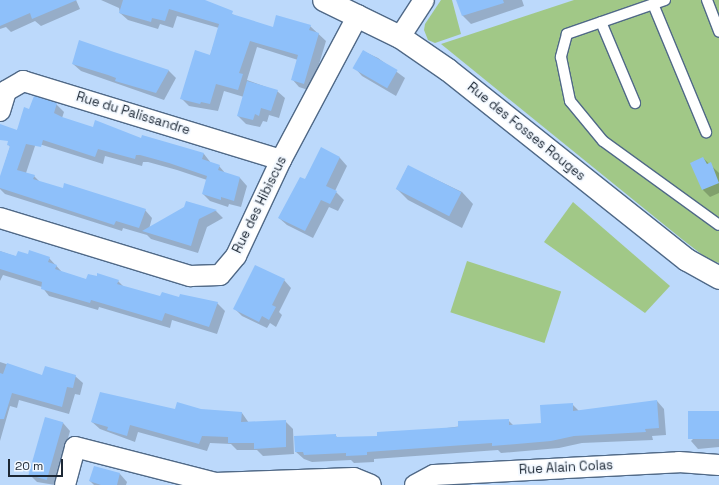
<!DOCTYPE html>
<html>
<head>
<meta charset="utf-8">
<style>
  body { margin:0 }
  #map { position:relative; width:719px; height:485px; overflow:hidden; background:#bcd9fb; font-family:"Space Grotesk",sans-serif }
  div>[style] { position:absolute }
  .green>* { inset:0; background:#a1c887; transform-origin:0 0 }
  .shadow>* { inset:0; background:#0003 }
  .building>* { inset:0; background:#8ec0fa; transform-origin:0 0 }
  .roads { filter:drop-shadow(1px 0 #506987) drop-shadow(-1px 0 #506987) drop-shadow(0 1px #506987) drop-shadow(0 -1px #506987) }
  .lane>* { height:10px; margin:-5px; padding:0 5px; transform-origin:5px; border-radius:5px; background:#fff }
  .street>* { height:20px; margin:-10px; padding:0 10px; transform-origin:10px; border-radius:10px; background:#fff }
  .secondary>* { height:22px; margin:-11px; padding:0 11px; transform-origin:11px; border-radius:11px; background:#fff }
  span { translate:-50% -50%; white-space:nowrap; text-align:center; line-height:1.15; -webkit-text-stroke:3.5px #f2f8ff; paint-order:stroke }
  .street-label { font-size:13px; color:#1c2734 }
  .scale { position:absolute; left:8px; top:459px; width:55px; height:18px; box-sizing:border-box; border:2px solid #1c2734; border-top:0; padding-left:5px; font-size:12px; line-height:14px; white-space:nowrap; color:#1c2734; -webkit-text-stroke:3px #f2f8ff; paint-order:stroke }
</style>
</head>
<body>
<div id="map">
  <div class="green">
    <i style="clip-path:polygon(441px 0,452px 0,461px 34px,435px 43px,428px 40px,424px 30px,425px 24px)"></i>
    <i style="clip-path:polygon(574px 0,719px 0,719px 263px,709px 260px,683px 240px,441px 44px)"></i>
    <i style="clip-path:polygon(573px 202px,670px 286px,645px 313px,544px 242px)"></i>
    <i style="left:467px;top:261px;width:99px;height:54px;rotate:18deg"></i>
  </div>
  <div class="shadow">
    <i style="clip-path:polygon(0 0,76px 0,80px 9px,41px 26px,35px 21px,11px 32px,6px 27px,0 29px)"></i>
    <i style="clip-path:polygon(101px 0,201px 0,236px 16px,273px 28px,310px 26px,326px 41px,311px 91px,299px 87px,292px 79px,298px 60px,257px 47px,247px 80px,277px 91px,285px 98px,279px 118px,269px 115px,267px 122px,263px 121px,260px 127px,246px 124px,238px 116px,244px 97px,224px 91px,218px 111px,189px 106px,181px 98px,210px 56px,219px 28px,177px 16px,173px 28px,160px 24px,158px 29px,128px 20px,120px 13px,119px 8px)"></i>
    <i style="clip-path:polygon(458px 0,522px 0,524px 6px,471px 24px,463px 16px)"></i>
    <i style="clip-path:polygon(363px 51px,378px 58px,405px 78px,396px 96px,362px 76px,355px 68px)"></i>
    <i style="clip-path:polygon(73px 64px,168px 70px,176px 78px,164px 100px,81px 71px)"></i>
    <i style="clip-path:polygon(56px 104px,64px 112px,62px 118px,94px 128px,142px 139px,142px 137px,204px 154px,211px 163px,219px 166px,226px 174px,240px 178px,247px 186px,241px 207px,229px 204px,228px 207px,210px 201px,203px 194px,207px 180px,177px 170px,148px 162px,143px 162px,142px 166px,105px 156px,103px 164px,36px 143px,26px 173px,34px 176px,41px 183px,145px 210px,152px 218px,149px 229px,185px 207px,187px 202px,216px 211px,223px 218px,207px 227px,198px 253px,151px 239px,147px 235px,123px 228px,122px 231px,5px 194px,0 189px,0 179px,10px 147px,8px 144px,30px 110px)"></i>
    <i style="clip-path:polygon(321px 149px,340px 158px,347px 166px,335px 191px,344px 200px,338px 211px,329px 207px,313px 238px,287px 225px,279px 218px,305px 180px)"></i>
    <i style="clip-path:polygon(703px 158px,719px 173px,719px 193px,710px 197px,703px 190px,691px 163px)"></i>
    <i style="clip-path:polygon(408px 166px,462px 192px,473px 204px,462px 228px,408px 200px,397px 189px)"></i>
    <i style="clip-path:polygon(0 251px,17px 257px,28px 255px,49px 258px,62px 272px,87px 280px,118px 281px,124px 287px,161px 297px,217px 303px,225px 311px,217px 334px,172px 320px,170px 328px,99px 307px,98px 310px,49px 296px,42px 287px,3px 275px,0 281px)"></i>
    <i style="clip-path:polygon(284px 280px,291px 288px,279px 312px,282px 315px,276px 327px,270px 323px,267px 328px,242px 316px,235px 309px)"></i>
    <i style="clip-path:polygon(0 362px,43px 376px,75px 376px,83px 383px,80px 395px,75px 394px,69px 414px,19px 400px,17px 408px,10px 406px,0 441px)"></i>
    <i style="clip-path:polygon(657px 401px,664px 409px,666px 435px,652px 436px,653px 440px,582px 443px,559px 448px,501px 453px,498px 450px,374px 459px,374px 462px,354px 463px,351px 460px,312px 462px,304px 459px,296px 452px,335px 435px,338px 438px,378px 437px,508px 420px,514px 426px,542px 424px,572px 404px,579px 411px)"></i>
    <i style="clip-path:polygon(175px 410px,242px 413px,249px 423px,285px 421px,293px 429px,294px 454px,263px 456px,257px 450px,237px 450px,231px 444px,210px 443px,207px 451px,138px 432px,135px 442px,100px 429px,92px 422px)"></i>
    <i style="clip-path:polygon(719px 412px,719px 447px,698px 449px,691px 441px)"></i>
    <i style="clip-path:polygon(46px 418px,63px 423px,70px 431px,55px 485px,37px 482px,30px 475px)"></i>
    <i style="clip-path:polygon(120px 474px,127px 482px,126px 485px,94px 485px,90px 481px)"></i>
  </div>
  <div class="building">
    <i style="clip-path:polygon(0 0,77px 0,32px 19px,30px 13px,0 26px)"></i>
    <i style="clip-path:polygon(123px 0,205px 0,233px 11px,232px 14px,273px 27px,276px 15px,311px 25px,309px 30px,319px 33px,304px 84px,291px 80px,298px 55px,250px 41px,239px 73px,243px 74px,238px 90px,216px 84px,210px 104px,201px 102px,200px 104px,180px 99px,195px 50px,210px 55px,219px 24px,169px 9px,165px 21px,152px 18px,151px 22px,119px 13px)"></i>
    <i style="clip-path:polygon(456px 0,503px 0,504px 3px,462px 16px)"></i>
    <i style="clip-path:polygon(79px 40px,114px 52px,169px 70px,156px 93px,115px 81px,116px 78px,108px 75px,72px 64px)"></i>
    <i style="left:363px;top:50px;width:40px;height:21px;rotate:30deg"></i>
    <i style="clip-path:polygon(247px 81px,278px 90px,271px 111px,261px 108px,259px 116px,255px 114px,253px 120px,237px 116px)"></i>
    <i style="clip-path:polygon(34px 96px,57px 103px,54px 113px,62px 117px,93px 127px,95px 120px,141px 138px,142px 135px,204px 153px,202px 159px,220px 165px,218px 170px,240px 177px,234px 201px,221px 197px,221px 200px,202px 194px,207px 176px,169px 163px,140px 155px,136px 155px,135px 159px,98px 149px,95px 157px,43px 140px,41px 147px,26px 144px,17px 170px,35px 175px,33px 179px,63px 188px,64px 183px,146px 209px,139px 228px,116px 221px,114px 225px,0 188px,0 176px,10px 146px,7px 145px,8px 141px,0 140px,0 124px,17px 130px,24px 107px,29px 109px)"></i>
    <i style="clip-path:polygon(321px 147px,340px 157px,326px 186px,337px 191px,330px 204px,321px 200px,305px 231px,278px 218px,300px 177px,305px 179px)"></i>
    <i style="clip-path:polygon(703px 157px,707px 164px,711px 162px,719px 183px,702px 190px,690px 163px)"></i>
    <i style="left:408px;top:165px;width:60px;height:27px;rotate:27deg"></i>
    <i style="clip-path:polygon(186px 201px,217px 210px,199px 219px,191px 246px,142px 231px,184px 207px)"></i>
    <i style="clip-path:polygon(29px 250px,50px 257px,48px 262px,57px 265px,55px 269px,86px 279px,88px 274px,97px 276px,97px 273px,119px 280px,117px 284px,160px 296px,162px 292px,179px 297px,180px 294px,218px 302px,209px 327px,165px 313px,162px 321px,91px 300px,90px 303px,41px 289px,42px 282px,0 269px,0 251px,16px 256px,18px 251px,28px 254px)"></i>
    <i style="clip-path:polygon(255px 265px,285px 279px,272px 305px,276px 307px,269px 320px,262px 316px,259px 322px,233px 309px)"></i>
    <i style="clip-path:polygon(7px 363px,42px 375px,45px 366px,76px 375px,73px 388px,67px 387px,62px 407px,12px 393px,4px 419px,0 419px,0 373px,3px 374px)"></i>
    <i style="clip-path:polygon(100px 392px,175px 409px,177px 402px,201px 409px,242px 412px,241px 422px,286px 420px,286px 447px,254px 449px,254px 443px,228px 443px,228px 437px,202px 436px,199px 444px,130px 425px,127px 436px,107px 430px,108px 427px,91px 422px)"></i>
    <i style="clip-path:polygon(657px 400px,659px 428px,645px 429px,646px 432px,574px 436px,551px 441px,492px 446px,492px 443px,367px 452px,367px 455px,346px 456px,346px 453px,304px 455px,303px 452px,295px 452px,294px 436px,336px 434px,336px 437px,377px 436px,377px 432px,458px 427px,458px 421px,509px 419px,509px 425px,541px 423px,540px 405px,573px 403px,573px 411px)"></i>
    <i style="left:719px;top:411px;width:28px;height:31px;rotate:90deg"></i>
    <i style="left:45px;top:417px;width:19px;height:60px;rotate:16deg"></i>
    <i style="clip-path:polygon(94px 466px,120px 473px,117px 485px,101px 485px,89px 481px)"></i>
  </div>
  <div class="roads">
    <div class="lane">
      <i style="left:665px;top:0;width:104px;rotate:160.9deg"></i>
      <i style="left:567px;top:34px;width:24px;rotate:105deg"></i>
      <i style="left:561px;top:57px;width:45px;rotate:78.4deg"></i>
      <i style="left:570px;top:101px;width:52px;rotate:50.5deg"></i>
      <i style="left:603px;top:141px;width:143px;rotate:35.9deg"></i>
      <i style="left:707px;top:0;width:34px;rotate:69deg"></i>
      <i style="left:653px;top:4px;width:139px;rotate:67.5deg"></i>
      <i style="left:601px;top:22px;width:88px;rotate:67.2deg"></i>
    </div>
    <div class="street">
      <i style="left:400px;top:37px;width:44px;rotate:-57deg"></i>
      <i style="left:0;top:111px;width:21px;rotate:-73deg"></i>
      <i style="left:6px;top:91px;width:20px;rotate:-30deg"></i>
      <i style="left:23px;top:81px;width:270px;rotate:17deg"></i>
      <i style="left:0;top:218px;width:199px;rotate:17deg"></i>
      <i style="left:190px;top:276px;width:30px;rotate:-2deg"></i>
      <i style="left:220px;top:275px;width:25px;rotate:-50deg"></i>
      <i style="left:236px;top:256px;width:106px;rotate:-64.9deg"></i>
      <i style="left:281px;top:160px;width:164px;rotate:-62deg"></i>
      <i style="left:65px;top:485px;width:39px;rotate:-75deg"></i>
      <i style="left:75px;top:447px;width:145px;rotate:14.4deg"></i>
      <i style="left:215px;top:483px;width:139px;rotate:-2.1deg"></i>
      <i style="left:354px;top:478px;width:18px;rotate:22deg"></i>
      <i style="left:415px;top:485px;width:21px;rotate:-28deg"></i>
      <i style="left:434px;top:475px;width:245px;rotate:-3deg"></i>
      <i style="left:679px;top:462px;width:40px;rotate:4.3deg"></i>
    </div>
    <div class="secondary">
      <i style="left:324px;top:0;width:85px;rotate:26deg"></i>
      <i style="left:400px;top:37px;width:58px;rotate:34.5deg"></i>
      <i style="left:448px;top:70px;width:305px;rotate:38.5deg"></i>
      <i style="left:687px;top:260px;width:37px;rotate:29deg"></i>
    </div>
  </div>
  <div class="street-label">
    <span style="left:133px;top:114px;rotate:17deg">Rue du Palissandre</span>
    <span style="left:526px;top:132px;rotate:39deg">Rue des Fosses Rouges</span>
    <span style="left:260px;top:205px;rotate:-64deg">Rue des Hibiscus</span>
    <span style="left:566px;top:468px;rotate:-3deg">Rue Alain Colas</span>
  </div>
  <div class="scale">20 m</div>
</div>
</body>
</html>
